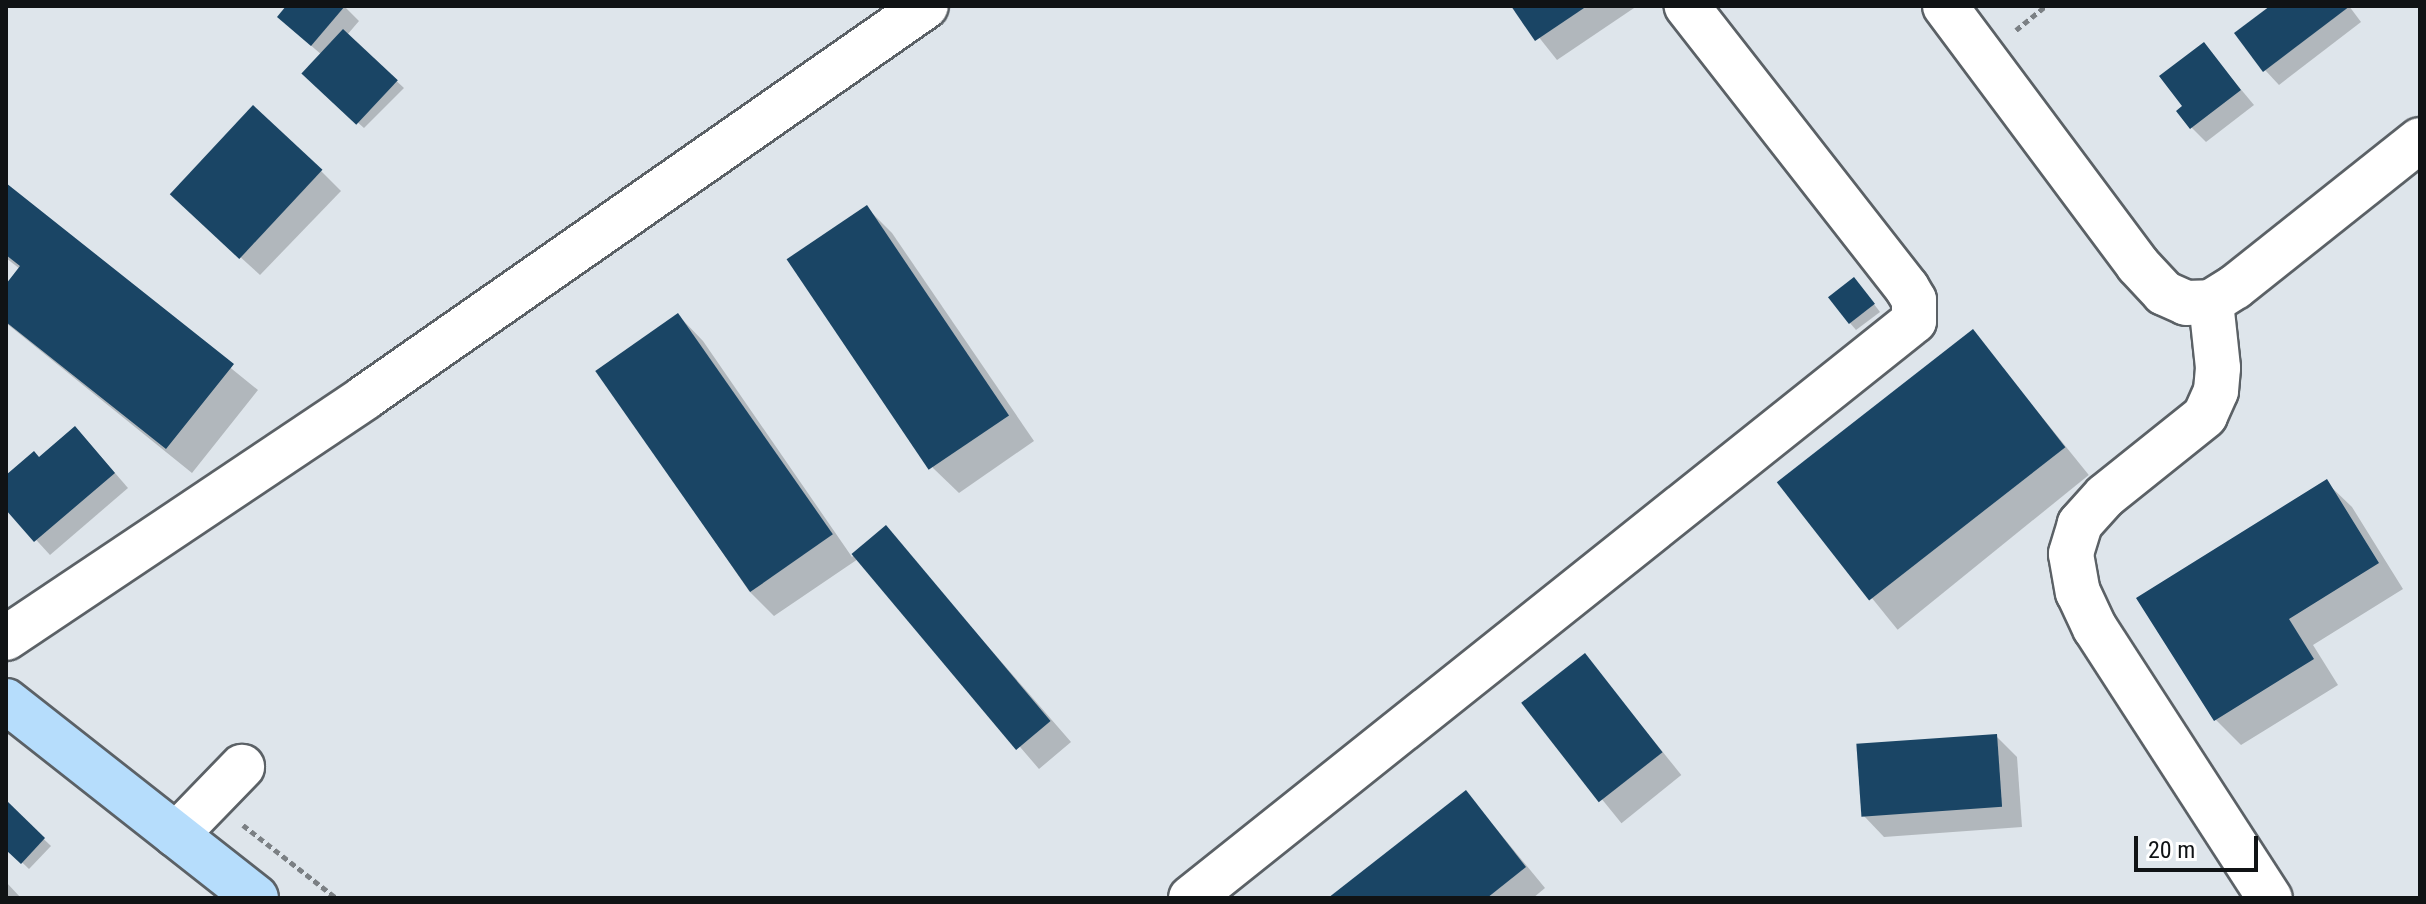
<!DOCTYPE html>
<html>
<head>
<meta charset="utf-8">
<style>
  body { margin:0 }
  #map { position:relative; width:2426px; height:904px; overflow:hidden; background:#dee5eb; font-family:"Roboto Condensed",sans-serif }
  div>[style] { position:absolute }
  .shadow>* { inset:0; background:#0003; transform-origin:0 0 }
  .building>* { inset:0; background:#1a4565; transform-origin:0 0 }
  .path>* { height:5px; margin-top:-2.5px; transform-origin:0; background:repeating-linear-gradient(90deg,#7b8084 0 6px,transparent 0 10px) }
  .roads { filter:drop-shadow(2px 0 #5b6166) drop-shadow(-2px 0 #5b6166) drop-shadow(0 2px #5b6166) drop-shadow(0 -2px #5b6166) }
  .minor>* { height:44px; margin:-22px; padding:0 22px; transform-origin:22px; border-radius:22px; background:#fff }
  .major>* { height:44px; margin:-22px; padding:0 22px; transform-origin:22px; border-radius:22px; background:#b6ddfc }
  span { translate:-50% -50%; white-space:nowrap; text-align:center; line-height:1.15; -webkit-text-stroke:8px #fff; paint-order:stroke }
  .frame { position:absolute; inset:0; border:8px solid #101315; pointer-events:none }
  .scale { position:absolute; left:2134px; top:836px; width:124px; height:36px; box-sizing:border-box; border:4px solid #101315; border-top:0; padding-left:10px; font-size:24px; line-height:28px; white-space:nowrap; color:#101315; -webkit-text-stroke:6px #fff; paint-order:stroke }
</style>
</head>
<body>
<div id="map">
  <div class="shadow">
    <i style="clip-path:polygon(288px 6px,344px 6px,359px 21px,347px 35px,404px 88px,364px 128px,311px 81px,322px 55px,294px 31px)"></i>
    <i style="clip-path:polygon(1514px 6px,1637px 6px,1557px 60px)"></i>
    <i style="clip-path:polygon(2274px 6px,2349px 6px,2361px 22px,2279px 85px,2265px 70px)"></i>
    <i style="clip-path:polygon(2203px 44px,2254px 105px,2206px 142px,2192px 128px,2185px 106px)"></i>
    <i style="clip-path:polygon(321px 171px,341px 191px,260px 275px,193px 214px)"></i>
    <i style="clip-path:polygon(6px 186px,258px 390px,192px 473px,6px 323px,6px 287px,20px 269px,6px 258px)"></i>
    <i style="clip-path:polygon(867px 208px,892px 233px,1034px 441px,959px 493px,933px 468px)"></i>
    <i style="clip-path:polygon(1861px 287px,1880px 312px,1856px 330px,1850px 323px)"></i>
    <i style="clip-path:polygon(678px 315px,703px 341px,852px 557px,885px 528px,1071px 742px,1039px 769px,858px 559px,774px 616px,749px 591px,597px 370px)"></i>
    <i style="left:1973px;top:332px;width:184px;height:246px;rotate:51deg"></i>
    <i style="clip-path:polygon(89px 443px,128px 488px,50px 555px,6px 507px,6px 478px,40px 459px)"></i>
    <i style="clip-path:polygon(2326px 482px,2352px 507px,2403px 589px,2313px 645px,2338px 685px,2241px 745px,2216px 720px,2139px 598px)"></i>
    <i style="left:1585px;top:656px;width:153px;height:77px;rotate:51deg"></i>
    <i style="clip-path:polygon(1996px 736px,2017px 757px,2022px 827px,1884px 837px,1864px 816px)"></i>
    <i style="clip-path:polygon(1466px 792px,1545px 888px,1533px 898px,1331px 898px)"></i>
    <i style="clip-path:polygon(7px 804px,51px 846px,29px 869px,6px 847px)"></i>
    <i style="clip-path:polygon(6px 882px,21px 898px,6px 898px)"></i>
  </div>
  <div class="building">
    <i style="clip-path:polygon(286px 6px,345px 6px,311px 46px,277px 17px)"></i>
    <i style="clip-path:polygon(1511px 6px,1587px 6px,1535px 41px)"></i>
    <i style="clip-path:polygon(2270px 6px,2350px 6px,2263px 72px,2234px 33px)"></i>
    <i style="left:343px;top:29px;width:75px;height:61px;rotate:43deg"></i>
    <i style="clip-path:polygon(2204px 42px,2241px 90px,2190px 129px,2176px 111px,2182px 106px,2159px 76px)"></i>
    <i style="left:253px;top:105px;width:95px;height:122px;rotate:43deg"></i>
    <i style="clip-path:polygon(6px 183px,234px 364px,166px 449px,6px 322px,6px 284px,20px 266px,6px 255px)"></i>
    <i style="left:867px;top:205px;width:254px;height:97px;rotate:56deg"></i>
    <i style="left:1854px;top:277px;width:34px;height:33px;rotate:52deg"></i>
    <i style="left:678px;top:313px;width:270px;height:101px;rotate:55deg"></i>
    <i style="left:1973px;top:329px;width:150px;height:249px;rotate:52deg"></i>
    <i style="clip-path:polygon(75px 426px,115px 473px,34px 542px,6px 510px,6px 475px,34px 451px,39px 457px)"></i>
    <i style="clip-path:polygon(2327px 479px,2379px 563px,2289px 619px,2314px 659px,2214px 721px,2136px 598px)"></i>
    <i style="left:886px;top:525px;width:256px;height:45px;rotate:50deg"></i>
    <i style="left:1585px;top:653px;width:126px;height:81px;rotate:52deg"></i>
    <i style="left:1997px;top:734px;width:73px;height:141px;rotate:86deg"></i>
    <i style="clip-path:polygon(1466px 790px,1526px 867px,1487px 898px,1328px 898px)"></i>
    <i style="clip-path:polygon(6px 800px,45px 838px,21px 864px,6px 850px)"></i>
  </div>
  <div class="path">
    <i style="left:2016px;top:30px;width:38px;rotate:-39deg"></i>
    <i style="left:243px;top:825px;width:118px;rotate:38.1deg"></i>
  </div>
  <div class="roads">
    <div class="minor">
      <i style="left:1945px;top:6px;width:323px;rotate:53.3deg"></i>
      <i style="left:2138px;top:265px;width:38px;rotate:47deg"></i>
      <i style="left:2164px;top:293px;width:24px;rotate:24deg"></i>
      <i style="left:2186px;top:303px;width:25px;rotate:-2deg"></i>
      <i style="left:2211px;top:302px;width:28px;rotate:-32deg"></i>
      <i style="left:2235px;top:287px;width:236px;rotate:-38.5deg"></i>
      <i style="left:2211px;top:302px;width:66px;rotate:83.9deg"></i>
      <i style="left:2218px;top:368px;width:23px;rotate:95deg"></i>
      <i style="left:2216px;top:391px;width:27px;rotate:114deg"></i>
      <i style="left:2205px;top:416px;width:128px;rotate:141.3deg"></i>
      <i style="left:2105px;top:496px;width:38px;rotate:132deg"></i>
      <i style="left:2080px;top:524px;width:31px;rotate:107deg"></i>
      <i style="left:2071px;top:554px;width:39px;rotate:80deg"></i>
      <i style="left:2078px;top:592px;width:40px;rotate:65deg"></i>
      <i style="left:2095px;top:628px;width:322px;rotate:57.1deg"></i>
      <i style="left:6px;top:638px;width:431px;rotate:-33.8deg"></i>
      <i style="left:364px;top:398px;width:685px;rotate:-34.9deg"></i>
      <i style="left:176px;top:835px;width:95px;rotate:-45.9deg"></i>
      <i style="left:1191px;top:898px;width:925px;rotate:-38.59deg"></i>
      <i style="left:1914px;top:321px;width:21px;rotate:-90deg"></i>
      <i style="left:1914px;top:300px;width:14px;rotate:-120deg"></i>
      <i style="left:1907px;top:288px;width:358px;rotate:-128deg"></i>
    </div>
    <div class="major">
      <i style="left:6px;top:701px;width:318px;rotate:38.2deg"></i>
    </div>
  </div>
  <div class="frame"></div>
  <div class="scale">20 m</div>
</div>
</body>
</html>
